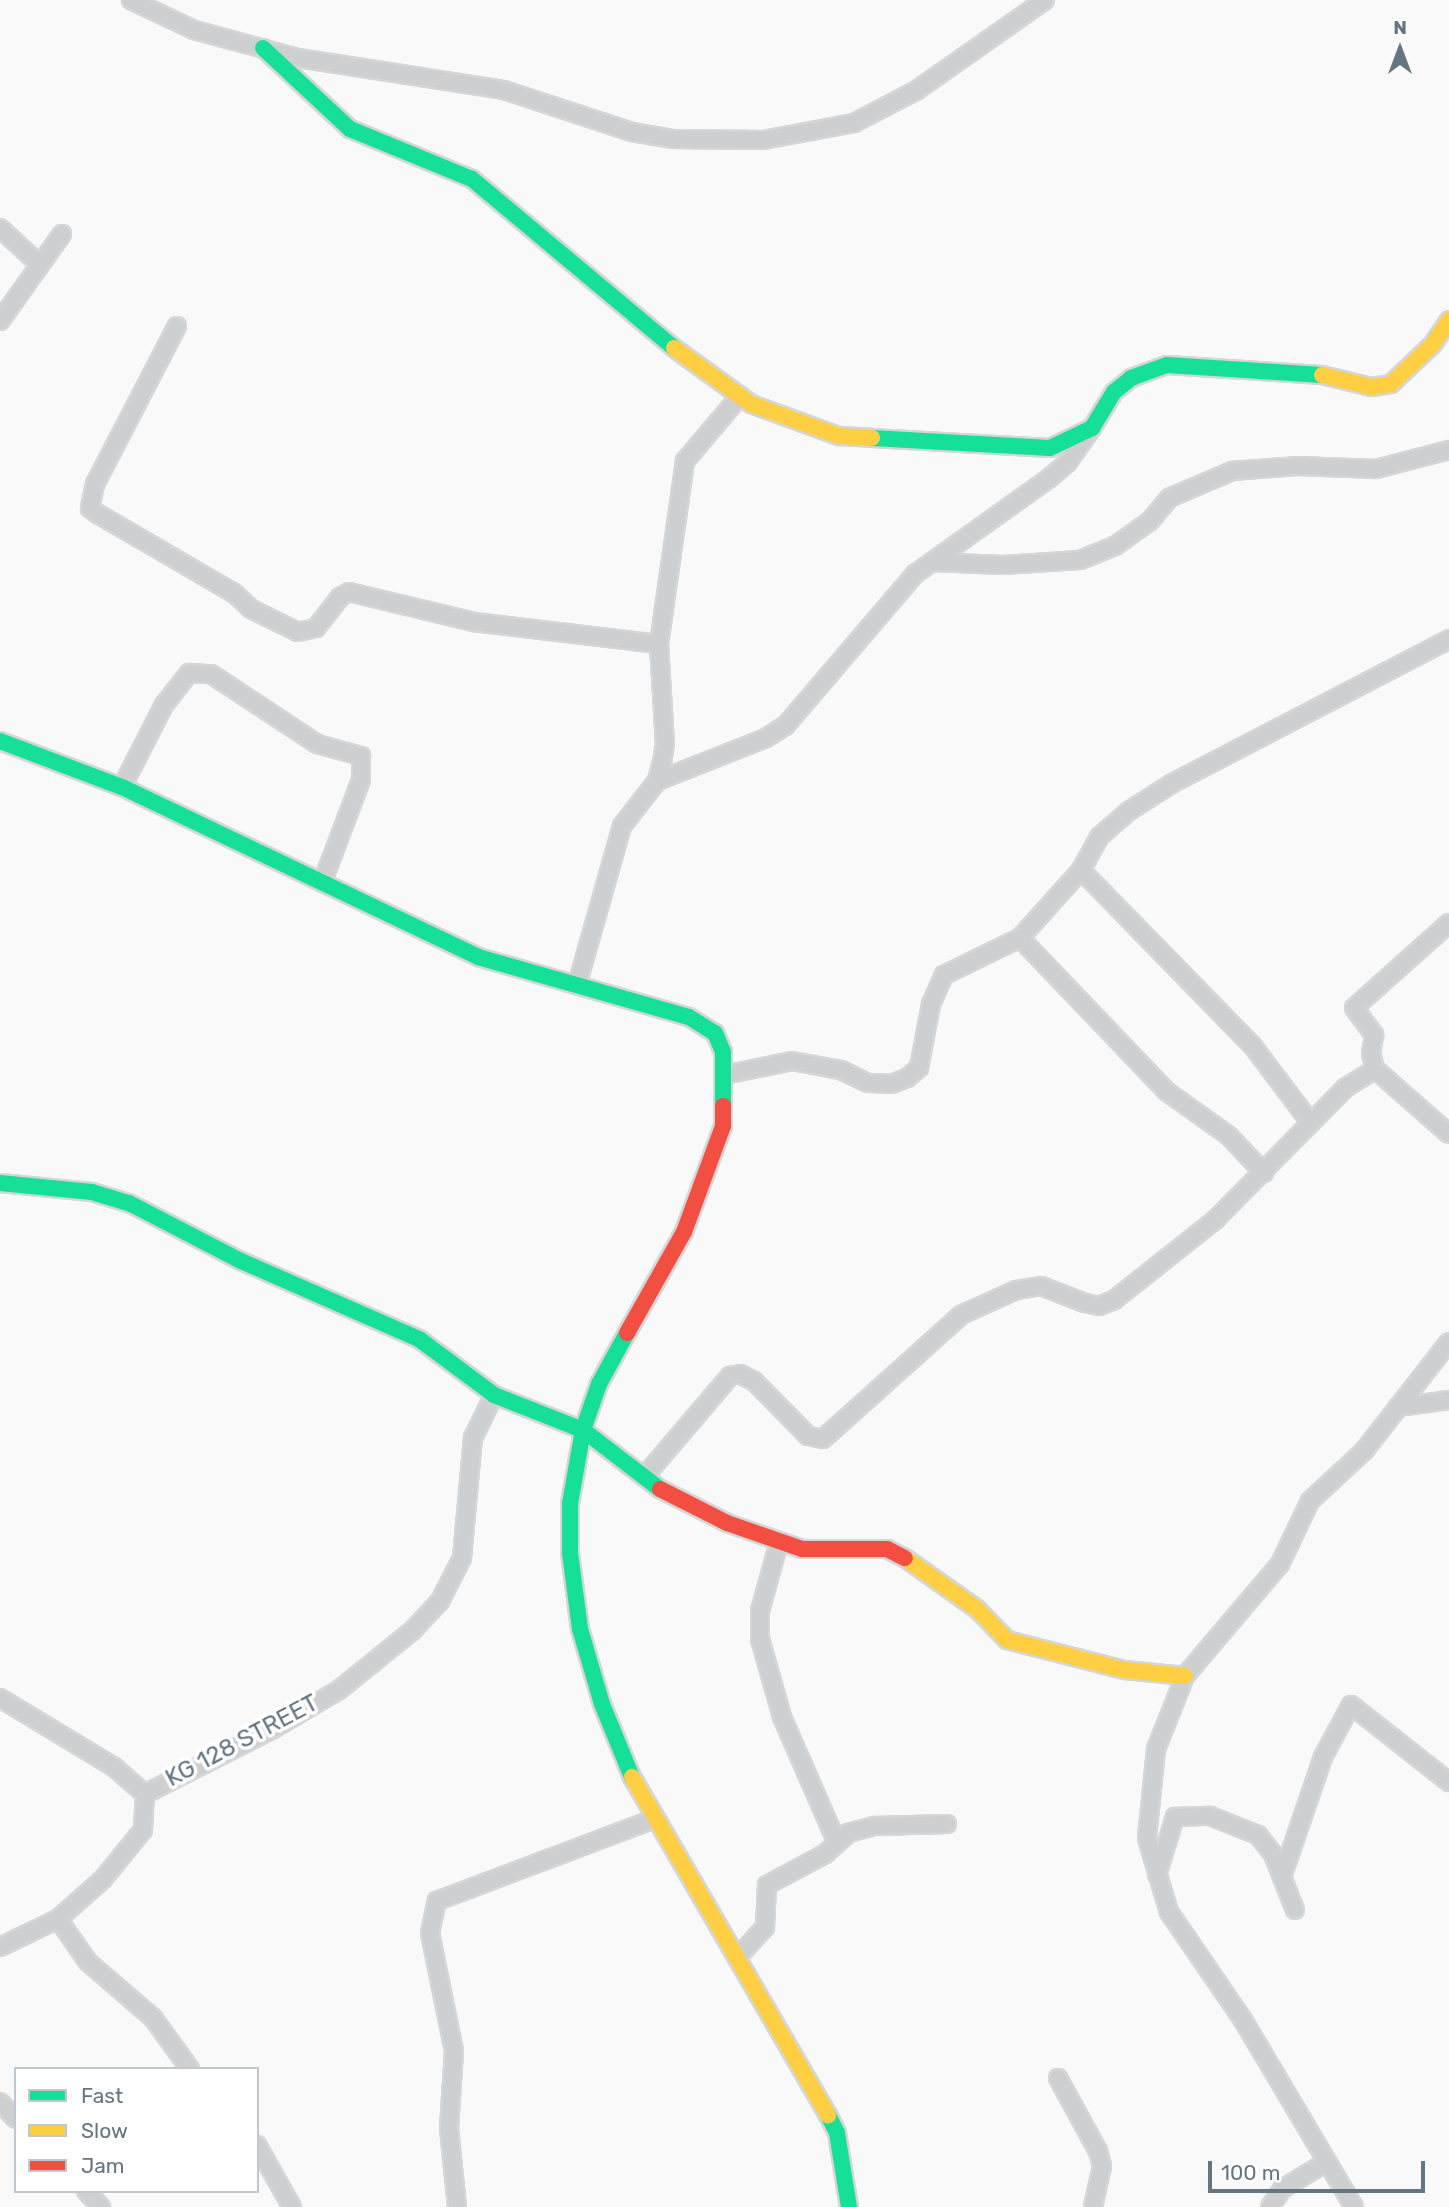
<!DOCTYPE html>
<html>
<head>
<meta charset="utf-8">
<style>
  body { margin:0 }
  #map { position:relative; width:1449px; height:2207px; overflow:hidden; background:#f9f9f9; font-family:Rubik,sans-serif }
  div>[style] { position:absolute }
  .roads { filter:drop-shadow(2px 0 #d5d6d7) drop-shadow(-2px 0 #d5d6d7) drop-shadow(0 2px #d5d6d7) drop-shadow(0 -2px #d5d6d7) }
  .street>* { height:16px; margin:-8px; padding:0 8px; transform-origin:8px; border-radius:8px; background:#cecfd0 }
  .fast>* { height:16px; margin:-8px; padding:0 8px; transform-origin:8px; border-radius:8px; background:#16e098 }
  .slow>* { height:16px; margin:-8px; padding:0 8px; transform-origin:8px; border-radius:8px; background:#ffcf43 }
  .jam>* { height:16px; margin:-8px; padding:0 8px; transform-origin:8px; border-radius:8px; background:#f24e42 }
  span { translate:-50% -50%; white-space:nowrap; text-align:center; line-height:1.15; -webkit-text-stroke:7px #fff; paint-order:stroke }
  .street-label { font-size:24px; color:#657683 }
  .legend { position:absolute; left:14px; top:2067px; width:245px; height:126px; box-sizing:border-box; background:#fff; border:2px solid #c1c8cd; margin:0; padding:9px 12px; list-style:none; font-size:21px; color:#657683 }
  .legend li { display:flex; align-items:center; gap:14px; height:35px }
  .legend b { width:35px; border:2px solid #c1c8cd }
  .north { position:absolute; left:1365px; top:14px; width:70px; height:70px; -webkit-text-stroke:5px #fff; paint-order:stroke; rotate:0deg; font-size:19px; font-weight:700; line-height:28px; text-align:center; color:#657683 }
  .north::after { content:''; display:block; margin:auto; width:24px; height:32px; background:#657683; clip-path:polygon(50% 0,100% 100%,50% 72%,0 100%) }
  .scale { position:absolute; left:1208px; top:2161px; width:217px; height:32px; box-sizing:border-box; border:4px solid #657683; border-top:0; padding-left:9px; font-size:21px; line-height:24px; white-space:nowrap; color:#657683; -webkit-text-stroke:5px #fff; paint-order:stroke }
</style>
</head>
<body>
<div id="map">
  <div class="roads">
    <div class="street">
      <i style="left:131px;top:0;width:70px;rotate:25.5deg"></i>
      <i style="left:194px;top:30px;width:108px;rotate:15.1deg"></i>
      <i style="left:298px;top:58px;width:208px;rotate:8.8deg"></i>
      <i style="left:504px;top:90px;width:135px;rotate:18.2deg"></i>
      <i style="left:632px;top:132px;width:42px;rotate:9.7deg"></i>
      <i style="left:673px;top:139px;width:90px;rotate:0.6deg"></i>
      <i style="left:763px;top:140px;width:93px;rotate:-10.6deg"></i>
      <i style="left:854px;top:123px;width:71px;rotate:-27.6deg"></i>
      <i style="left:917px;top:90px;width:156px;rotate:-35.1deg"></i>
      <i style="left:0;top:228px;width:54px;rotate:42.8deg"></i>
      <i style="left:0;top:321px;width:107px;rotate:-54.5deg"></i>
      <i style="left:177px;top:326px;width:178px;rotate:117.4deg"></i>
      <i style="left:95px;top:484px;width:25px;rotate:102deg"></i>
      <i style="left:90px;top:508px;width:10px;rotate:37deg"></i>
      <i style="left:98px;top:514px;width:157px;rotate:30.2deg"></i>
      <i style="left:234px;top:593px;width:23px;rotate:43deg"></i>
      <i style="left:251px;top:609px;width:52px;rotate:26.1deg"></i>
      <i style="left:298px;top:632px;width:18px;rotate:-13deg"></i>
      <i style="left:316px;top:628px;width:39px;rotate:-52deg"></i>
      <i style="left:340px;top:597px;width:10px;rotate:-29deg"></i>
      <i style="left:349px;top:592px;width:129px;rotate:13.5deg"></i>
      <i style="left:474px;top:622px;width:186px;rotate:6.8deg"></i>
      <i style="left:659px;top:644px;width:100px;rotate:86.6deg"></i>
      <i style="left:665px;top:744px;width:18px;rotate:99deg"></i>
      <i style="left:662px;top:762px;width:20px;rotate:105deg"></i>
      <i style="left:657px;top:781px;width:57px;rotate:127.9deg"></i>
      <i style="left:622px;top:826px;width:162px;rotate:105.8deg"></i>
      <i style="left:933px;top:562px;width:70px;rotate:2.5deg"></i>
      <i style="left:1003px;top:565px;width:77px;rotate:-3.7deg"></i>
      <i style="left:1080px;top:560px;width:38px;rotate:-22deg"></i>
      <i style="left:1115px;top:546px;width:43px;rotate:-35.5deg"></i>
      <i style="left:1150px;top:521px;width:30px;rotate:-50deg"></i>
      <i style="left:1169px;top:498px;width:69px;rotate:-23.2deg"></i>
      <i style="left:1232px;top:471px;width:66px;rotate:-4.3deg"></i>
      <i style="left:1298px;top:466px;width:78px;rotate:2.2deg"></i>
      <i style="left:1376px;top:469px;width:75px;rotate:-14.6deg"></i>
      <i style="left:659px;top:644px;width:185px;rotate:-81.9deg"></i>
      <i style="left:685px;top:461px;width:85px;rotate:-49.8deg"></i>
      <i style="left:657px;top:781px;width:117px;rotate:-21.5deg"></i>
      <i style="left:766px;top:738px;width:24px;rotate:-33deg"></i>
      <i style="left:786px;top:725px;width:199px;rotate:-49.5deg"></i>
      <i style="left:915px;top:574px;width:163px;rotate:-35.5deg"></i>
      <i style="left:1048px;top:479px;width:26px;rotate:-40deg"></i>
      <i style="left:1068px;top:462px;width:39px;rotate:-55deg"></i>
      <i style="left:122px;top:787px;width:92px;rotate:-62.9deg"></i>
      <i style="left:164px;top:705px;width:41px;rotate:-52deg"></i>
      <i style="left:189px;top:673px;width:22px;rotate:3deg"></i>
      <i style="left:211px;top:674px;width:127px;rotate:33.4deg"></i>
      <i style="left:317px;top:744px;width:46px;rotate:15.3deg"></i>
      <i style="left:361px;top:756px;width:24px;rotate:90deg"></i>
      <i style="left:361px;top:780px;width:110px;rotate:110.7deg"></i>
      <i style="left:1081px;top:870px;width:245px;rotate:45.7deg"></i>
      <i style="left:1252px;top:1045px;width:96px;rotate:53deg"></i>
      <i style="left:1449px;top:923px;width:127px;rotate:138.2deg"></i>
      <i style="left:1354px;top:1008px;width:34px;rotate:53deg"></i>
      <i style="left:1374px;top:1035px;width:18px;rotate:99deg"></i>
      <i style="left:1371px;top:1053px;width:16px;rotate:76deg"></i>
      <i style="left:1375px;top:1069px;width:98px;rotate:41.3deg"></i>
      <i style="left:1020px;top:938px;width:211px;rotate:46.3deg"></i>
      <i style="left:1166px;top:1091px;width:77px;rotate:35.5deg"></i>
      <i style="left:1229px;top:1136px;width:51px;rotate:46.6deg"></i>
      <i style="left:724px;top:1075px;width:69px;rotate:-11.6deg"></i>
      <i style="left:792px;top:1061px;width:50px;rotate:10.4deg"></i>
      <i style="left:841px;top:1070px;width:30px;rotate:26deg"></i>
      <i style="left:868px;top:1083px;width:23px;rotate:2deg"></i>
      <i style="left:891px;top:1084px;width:17px;rotate:-21deg"></i>
      <i style="left:907px;top:1078px;width:16px;rotate:-40deg"></i>
      <i style="left:919px;top:1068px;width:65px;rotate:-79.4deg"></i>
      <i style="left:931px;top:1004px;width:32px;rotate:-66deg"></i>
      <i style="left:944px;top:975px;width:85px;rotate:-26deg"></i>
      <i style="left:1020px;top:938px;width:91px;rotate:-48.1deg"></i>
      <i style="left:1081px;top:870px;width:38px;rotate:-61deg"></i>
      <i style="left:1099px;top:837px;width:40px;rotate:-41deg"></i>
      <i style="left:1129px;top:811px;width:50px;rotate:-32.7deg"></i>
      <i style="left:1171px;top:784px;width:314px;rotate:-27.5deg"></i>
      <i style="left:1398px;top:1407px;width:51px;rotate:-7.8deg"></i>
      <i style="left:644px;top:1477px;width:133px;rotate:-49.6deg"></i>
      <i style="left:730px;top:1376px;width:10px;rotate:-11deg"></i>
      <i style="left:740px;top:1374px;width:16px;rotate:27deg"></i>
      <i style="left:754px;top:1381px;width:77px;rotate:45.5deg"></i>
      <i style="left:808px;top:1436px;width:15px;rotate:11deg"></i>
      <i style="left:823px;top:1439px;width:186px;rotate:-41.9deg"></i>
      <i style="left:961px;top:1315px;width:60px;rotate:-24.4deg"></i>
      <i style="left:1016px;top:1290px;width:25px;rotate:-9deg"></i>
      <i style="left:1041px;top:1286px;width:47px;rotate:21.1deg"></i>
      <i style="left:1085px;top:1303px;width:14px;rotate:12deg"></i>
      <i style="left:1099px;top:1306px;width:16px;rotate:-22deg"></i>
      <i style="left:1114px;top:1300px;width:129px;rotate:-38.4deg"></i>
      <i style="left:1215px;top:1220px;width:185px;rotate:-45.4deg"></i>
      <i style="left:1345px;top:1088px;width:36px;rotate:-32deg"></i>
      <i style="left:779px;top:1542px;width:72px;rotate:105.4deg"></i>
      <i style="left:760px;top:1611px;width:28px;rotate:90deg"></i>
      <i style="left:760px;top:1639px;width:81px;rotate:74.2deg"></i>
      <i style="left:782px;top:1717px;width:137px;rotate:66.4deg"></i>
      <i style="left:0;top:1698px;width:133px;rotate:31.2deg"></i>
      <i style="left:114px;top:1767px;width:41px;rotate:41.1deg"></i>
      <i style="left:145px;top:1794px;width:141px;rotate:-26.9deg"></i>
      <i style="left:271px;top:1730px;width:79px;rotate:-30.5deg"></i>
      <i style="left:339px;top:1690px;width:95px;rotate:-39deg"></i>
      <i style="left:413px;top:1630px;width:40px;rotate:-47deg"></i>
      <i style="left:440px;top:1601px;width:48px;rotate:-62.9deg"></i>
      <i style="left:462px;top:1558px;width:121px;rotate:-84.8deg"></i>
      <i style="left:473px;top:1438px;width:48px;rotate:-64deg"></i>
      <i style="left:1283px;top:1874px;width:124px;rotate:-71.1deg"></i>
      <i style="left:1323px;top:1757px;width:59px;rotate:-61.7deg"></i>
      <i style="left:1351px;top:1705px;width:125px;rotate:38.2deg"></i>
      <i style="left:1157px;top:1875px;width:61px;rotate:-72.8deg"></i>
      <i style="left:1175px;top:1817px;width:35px;rotate:-2deg"></i>
      <i style="left:1210px;top:1816px;width:52px;rotate:21.6deg"></i>
      <i style="left:1258px;top:1835px;width:24px;rotate:52deg"></i>
      <i style="left:1273px;top:1854px;width:60px;rotate:68.6deg"></i>
      <i style="left:58px;top:1919px;width:52px;rotate:55.1deg"></i>
      <i style="left:88px;top:1962px;width:86px;rotate:40.7deg"></i>
      <i style="left:153px;top:2018px;width:63px;rotate:54deg"></i>
      <i style="left:0;top:1947px;width:64px;rotate:-25.8deg"></i>
      <i style="left:58px;top:1919px;width:60px;rotate:-41.6deg"></i>
      <i style="left:103px;top:1879px;width:63px;rotate:-50.8deg"></i>
      <i style="left:143px;top:1830px;width:36px;rotate:-87deg"></i>
      <i style="left:737px;top:1958px;width:42px;rotate:-47.9deg"></i>
      <i style="left:765px;top:1927px;width:42px;rotate:-87.3deg"></i>
      <i style="left:767px;top:1885px;width:66px;rotate:-28.1deg"></i>
      <i style="left:825px;top:1854px;width:31px;rotate:-42deg"></i>
      <i style="left:848px;top:1833px;width:28px;rotate:-15deg"></i>
      <i style="left:875px;top:1826px;width:72px;rotate:-1.6deg"></i>
      <i style="left:1058px;top:2078px;width:83px;rotate:61.3deg"></i>
      <i style="left:1098px;top:2151px;width:16px;rotate:75deg"></i>
      <i style="left:1102px;top:2166px;width:42px;rotate:102.4deg"></i>
      <i style="left:0;top:2102px;width:23px;rotate:47deg"></i>
      <i style="left:257px;top:2145px;width:71px;rotate:60.6deg"></i>
      <i style="left:86px;top:2191px;width:22px;rotate:47deg"></i>
      <i style="left:457px;top:2207px;width:79px;rotate:-95.8deg"></i>
      <i style="left:449px;top:2128px;width:77px;rotate:-86.3deg"></i>
      <i style="left:454px;top:2051px;width:120px;rotate:-101.5deg"></i>
      <i style="left:430px;top:1933px;width:33px;rotate:-78deg"></i>
      <i style="left:437px;top:1901px;width:232px;rotate:-20.7deg"></i>
      <i style="left:1270px;top:2207px;width:22px;rotate:-56deg"></i>
      <i style="left:1282px;top:2189px;width:52px;rotate:-31deg"></i>
      <i style="left:1354px;top:2207px;width:217px;rotate:-120.7deg"></i>
      <i style="left:1243px;top:2020px;width:131px;rotate:-124.4deg"></i>
      <i style="left:1169px;top:1912px;width:77px;rotate:-106.6deg"></i>
      <i style="left:1147px;top:1838px;width:89px;rotate:-84.2deg"></i>
      <i style="left:1156px;top:1749px;width:79px;rotate:-68.3deg"></i>
      <i style="left:1185px;top:1676px;width:147px;rotate:-49.7deg"></i>
      <i style="left:1280px;top:1564px;width:70px;rotate:-64.5deg"></i>
      <i style="left:1310px;top:1501px;width:74px;rotate:-42.8deg"></i>
      <i style="left:1364px;top:1451px;width:138px;rotate:-52.1deg"></i>
    </div>
    <div class="fast">
      <i style="left:263px;top:48px;width:119px;rotate:43deg"></i>
      <i style="left:350px;top:129px;width:132px;rotate:22.3deg"></i>
      <i style="left:472px;top:179px;width:263px;rotate:39.9deg"></i>
      <i style="left:872px;top:438px;width:178px;rotate:3.2deg"></i>
      <i style="left:1050px;top:448px;width:47px;rotate:-25.5deg"></i>
      <i style="left:1092px;top:428px;width:42px;rotate:-58.6deg"></i>
      <i style="left:1114px;top:392px;width:22px;rotate:-39deg"></i>
      <i style="left:1131px;top:378px;width:38px;rotate:-20deg"></i>
      <i style="left:1167px;top:365px;width:155px;rotate:3.7deg"></i>
      <i style="left:0;top:741px;width:130px;rotate:20.7deg"></i>
      <i style="left:122px;top:787px;width:395px;rotate:25.5deg"></i>
      <i style="left:478px;top:957px;width:219px;rotate:15.9deg"></i>
      <i style="left:689px;top:1017px;width:31px;rotate:32deg"></i>
      <i style="left:715px;top:1033px;width:21px;rotate:67deg"></i>
      <i style="left:723px;top:1052px;width:54px;rotate:90deg"></i>
      <i style="left:0;top:1183px;width:92px;rotate:5.6deg"></i>
      <i style="left:92px;top:1192px;width:39px;rotate:17deg"></i>
      <i style="left:129px;top:1203px;width:126px;rotate:27.4deg"></i>
      <i style="left:241px;top:1261px;width:194px;rotate:23.7deg"></i>
      <i style="left:419px;top:1339px;width:94px;rotate:36.7deg"></i>
      <i style="left:494px;top:1395px;width:96px;rotate:21.5deg"></i>
      <i style="left:583px;top:1430px;width:97px;rotate:37.5deg"></i>
      <i style="left:627px;top:1333px;width:58px;rotate:118.8deg"></i>
      <i style="left:599px;top:1384px;width:49px;rotate:109.2deg"></i>
      <i style="left:583px;top:1430px;width:75px;rotate:100deg"></i>
      <i style="left:570px;top:1504px;width:49px;rotate:90deg"></i>
      <i style="left:570px;top:1553px;width:77px;rotate:82.5deg"></i>
      <i style="left:580px;top:1629px;width:78px;rotate:73.7deg"></i>
      <i style="left:602px;top:1704px;width:79px;rotate:67.7deg"></i>
      <i style="left:828px;top:2115px;width:20px;rotate:63deg"></i>
      <i style="left:837px;top:2133px;width:75px;rotate:80.8deg"></i>
    </div>
    <div class="slow">
      <i style="left:674px;top:348px;width:95px;rotate:36deg"></i>
      <i style="left:751px;top:404px;width:94px;rotate:20deg"></i>
      <i style="left:839px;top:436px;width:33px;rotate:3deg"></i>
      <i style="left:1322px;top:375px;width:51px;rotate:13.5deg"></i>
      <i style="left:1372px;top:387px;width:19px;rotate:-9deg"></i>
      <i style="left:1391px;top:384px;width:58px;rotate:-43.6deg"></i>
      <i style="left:1433px;top:344px;width:29px;rotate:-56deg"></i>
      <i style="left:905px;top:1558px;width:88px;rotate:35.3deg"></i>
      <i style="left:977px;top:1609px;width:43px;rotate:45.9deg"></i>
      <i style="left:1007px;top:1640px;width:122px;rotate:14.3deg"></i>
      <i style="left:1125px;top:1670px;width:60px;rotate:5.7deg"></i>
      <i style="left:632px;top:1777px;width:391px;rotate:59.9deg"></i>
    </div>
    <div class="jam">
      <i style="left:627px;top:1333px;width:116px;rotate:-60.6deg"></i>
      <i style="left:684px;top:1232px;width:113px;rotate:-69.8deg"></i>
      <i style="left:723px;top:1126px;width:20px;rotate:-90deg"></i>
      <i style="left:660px;top:1489px;width:75px;rotate:26.9deg"></i>
      <i style="left:727px;top:1523px;width:79px;rotate:19.1deg"></i>
      <i style="left:802px;top:1549px;width:85px"></i>
      <i style="left:887px;top:1549px;width:20px;rotate:27deg"></i>
    </div>
  </div>
  <div class="street-label">
    <span style="left:242px;top:1741px;rotate:-28deg">KG 128 STREET</span>
  </div>
  <ul class="legend">
  <li><b style="height:9px;background:#16e098"></b>Fast</li>
  <li><b style="height:9px;background:#ffcf43"></b>Slow</li>
  <li><b style="height:9px;background:#f24e42"></b>Jam</li>
  </ul>
  <div class="north">N</div>
  <div class="scale">100 m</div>
</div>
</body>
</html>
